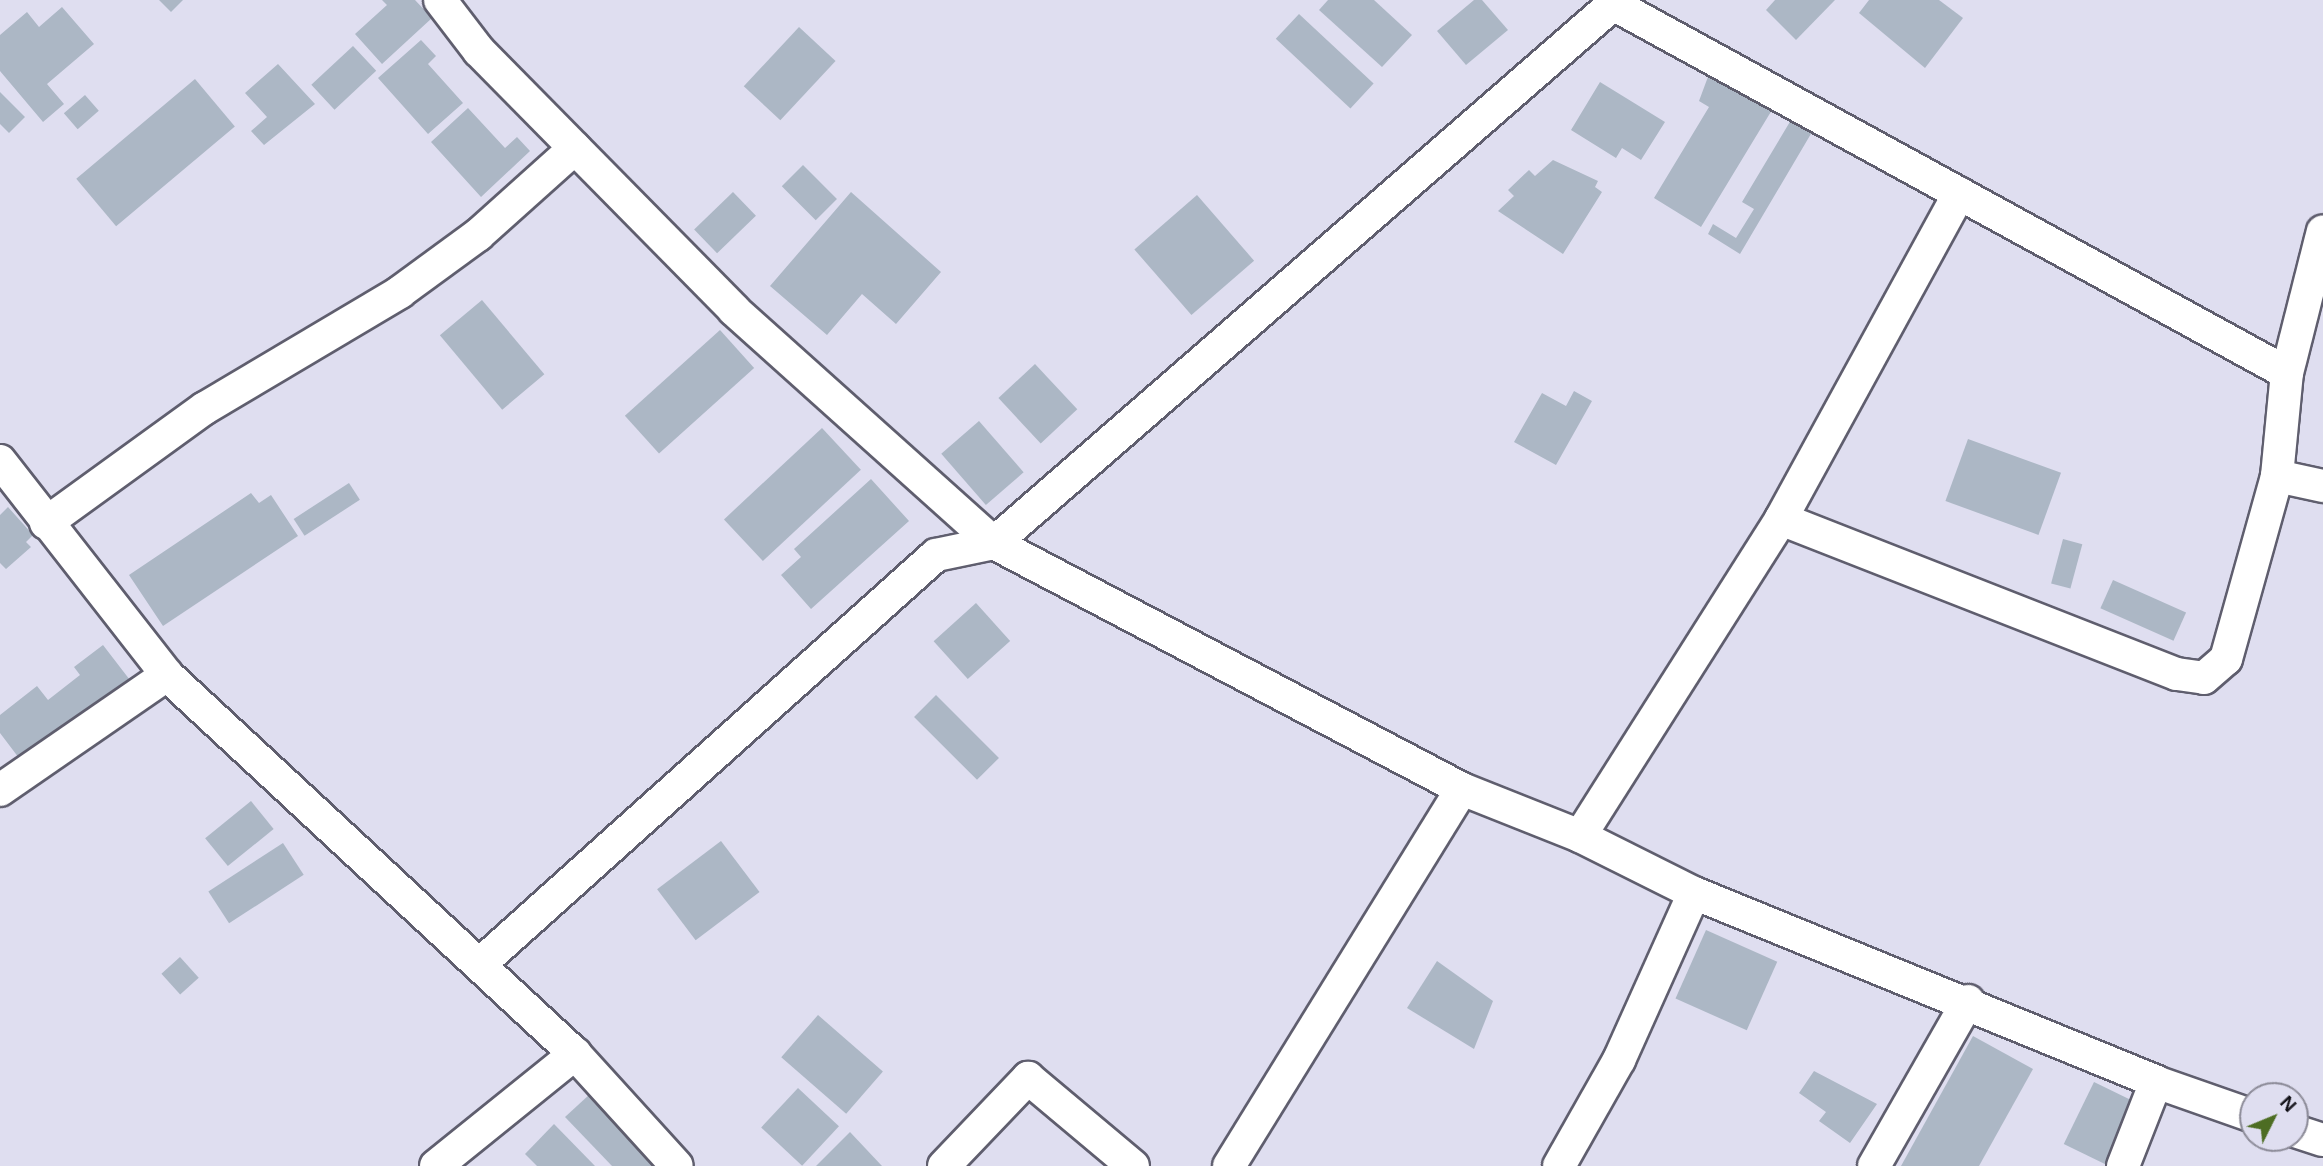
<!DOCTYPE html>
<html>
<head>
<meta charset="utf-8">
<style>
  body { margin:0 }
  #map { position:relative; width:2323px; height:1166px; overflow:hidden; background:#dfdef0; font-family:Arial,sans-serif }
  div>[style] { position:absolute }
  .building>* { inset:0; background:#acb7c5; transform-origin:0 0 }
  .roads { filter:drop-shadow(2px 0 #5f5e6e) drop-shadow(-2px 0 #5f5e6e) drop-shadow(0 2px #5f5e6e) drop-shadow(0 -2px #5f5e6e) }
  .street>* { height:32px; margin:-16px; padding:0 16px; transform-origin:16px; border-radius:16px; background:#fff }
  span { translate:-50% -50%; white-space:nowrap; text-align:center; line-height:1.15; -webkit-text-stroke:7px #dfdef0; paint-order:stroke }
  .north { position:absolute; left:2239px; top:1082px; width:70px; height:70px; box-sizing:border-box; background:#dfdef0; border:2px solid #8c8b98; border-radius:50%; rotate:47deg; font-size:19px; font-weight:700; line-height:28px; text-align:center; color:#100f15 }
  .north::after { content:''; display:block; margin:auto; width:24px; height:32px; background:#4d6d23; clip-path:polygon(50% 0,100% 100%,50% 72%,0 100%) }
</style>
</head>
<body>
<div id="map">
  <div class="building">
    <i style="clip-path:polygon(159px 0,183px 0,171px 12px)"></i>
    <i style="clip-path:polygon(382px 0,415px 0,432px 18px,382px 64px,355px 34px,387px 5px)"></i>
    <i style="clip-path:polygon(1328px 0,1374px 0,1412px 35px,1382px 67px,1319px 10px)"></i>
    <i style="clip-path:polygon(1474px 0,1482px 0,1508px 30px,1466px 65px,1437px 31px)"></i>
    <i style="clip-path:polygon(1775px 0,1835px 0,1796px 40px,1766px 10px)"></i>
    <i style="clip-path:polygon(1869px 0,1939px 0,1963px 18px,1925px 68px,1859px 13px)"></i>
    <i style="clip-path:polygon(62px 7px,94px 44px,47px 84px,64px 104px,43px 122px,0 71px,0 35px,27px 12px,39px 27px)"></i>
    <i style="left:1299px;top:14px;width:102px;height:34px;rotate:43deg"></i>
    <i style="left:799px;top:27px;width:50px;height:81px;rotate:43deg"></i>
    <i style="clip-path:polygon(421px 40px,436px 56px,428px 64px,463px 103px,428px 134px,378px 78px)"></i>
    <i style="left:353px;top:46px;width:34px;height:57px;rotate:47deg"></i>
    <i style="clip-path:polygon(278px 64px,315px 104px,264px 145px,251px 131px,267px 117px,245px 93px)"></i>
    <i style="clip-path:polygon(1712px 66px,1775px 105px,1701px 227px,1654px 198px,1709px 107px,1699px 101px)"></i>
    <i style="left:195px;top:79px;width:62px;height:155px;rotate:50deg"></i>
    <i style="clip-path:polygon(1600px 82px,1665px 122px,1641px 160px,1622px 148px,1616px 158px,1571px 130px)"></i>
    <i style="clip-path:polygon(0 92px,25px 117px,9px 133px,0 124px)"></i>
    <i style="left:85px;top:95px;width:21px;height:28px;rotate:49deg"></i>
    <i style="clip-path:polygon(468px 108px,505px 148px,517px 137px,530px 151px,481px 197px,431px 142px)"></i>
    <i style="clip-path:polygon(1794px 115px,1815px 127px,1740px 254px,1708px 234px,1713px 224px,1736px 238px,1754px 209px,1742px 202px)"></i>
    <i style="clip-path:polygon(1553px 160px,1598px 181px,1595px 187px,1602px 192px,1563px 254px,1498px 211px,1514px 196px,1508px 190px,1529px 170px,1535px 176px)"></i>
    <i style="left:803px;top:165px;width:48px;height:30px;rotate:45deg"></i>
    <i style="left:733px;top:192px;width:33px;height:54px;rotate:46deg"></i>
    <i style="clip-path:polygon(851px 192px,941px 272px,896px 324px,862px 294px,827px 335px,770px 286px)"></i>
    <i style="left:1197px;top:195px;width:87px;height:83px;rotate:49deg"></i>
    <i style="left:482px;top:300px;width:97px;height:55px;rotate:50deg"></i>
    <i style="left:720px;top:330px;width:51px;height:128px;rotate:48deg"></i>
    <i style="left:1035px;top:364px;width:62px;height:50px;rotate:47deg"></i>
    <i style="clip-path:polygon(1574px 391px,1592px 401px,1556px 465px,1514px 442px,1542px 393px,1566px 406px)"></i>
    <i style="left:979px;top:421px;width:68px;height:50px;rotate:49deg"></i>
    <i style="left:822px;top:428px;width:57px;height:134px;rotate:47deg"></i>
    <i style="left:1968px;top:439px;width:99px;height:66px;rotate:20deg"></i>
    <i style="clip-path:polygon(871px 479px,909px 521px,811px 609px,781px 575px,801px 557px,794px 549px)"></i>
    <i style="left:349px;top:483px;width:20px;height:66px;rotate:57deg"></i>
    <i style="clip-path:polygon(251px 493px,259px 503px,271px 495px,298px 536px,163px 626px,129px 575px)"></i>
    <i style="clip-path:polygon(8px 507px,33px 535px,26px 542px,31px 547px,6px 569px,0 563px,0 515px)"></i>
    <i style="left:2063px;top:539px;width:20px;height:46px;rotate:15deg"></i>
    <i style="left:2113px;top:580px;width:80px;height:31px;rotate:24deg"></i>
    <i style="left:976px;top:603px;width:51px;height:57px;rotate:48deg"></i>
    <i style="clip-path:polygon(103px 645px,133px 684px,25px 766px,0 733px,0 715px,37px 686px,48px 700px,80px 675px,74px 667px)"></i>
    <i style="left:936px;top:695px;width:89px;height:31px;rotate:45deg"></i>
    <i style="left:251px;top:801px;width:36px;height:59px;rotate:51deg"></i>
    <i style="left:721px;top:841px;width:64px;height:80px;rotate:53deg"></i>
    <i style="left:283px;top:843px;width:38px;height:89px;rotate:57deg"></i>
    <i style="left:1706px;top:930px;width:78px;height:75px;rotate:24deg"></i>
    <i style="left:180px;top:957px;width:28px;height:25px;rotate:48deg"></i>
    <i style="clip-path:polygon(1437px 961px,1493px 1001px,1474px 1049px,1407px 1008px)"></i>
    <i style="left:818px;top:1015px;width:86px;height:56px;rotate:41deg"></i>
    <i style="clip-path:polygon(1973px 1036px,2033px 1069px,1979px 1166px,1901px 1166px)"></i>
    <i style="clip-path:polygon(1814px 1071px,1877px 1104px,1850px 1143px,1819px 1121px,1826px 1112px,1799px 1093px)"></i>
    <i style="left:2094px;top:1082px;width:48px;height:69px;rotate:26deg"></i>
    <i style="left:798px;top:1088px;width:56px;height:54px;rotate:43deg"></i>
    <i style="clip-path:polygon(590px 1094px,658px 1166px,612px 1166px,565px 1117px)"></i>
    <i style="clip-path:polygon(554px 1124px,595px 1166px,537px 1166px,525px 1154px)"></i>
    <i style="clip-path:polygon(850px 1132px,882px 1166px,816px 1166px)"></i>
  </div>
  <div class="roads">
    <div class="street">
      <i style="left:440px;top:0;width:64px;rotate:52.6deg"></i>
      <i style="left:479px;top:51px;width:363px;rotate:45.4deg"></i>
      <i style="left:734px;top:310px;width:349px;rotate:41.9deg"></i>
      <i style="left:994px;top:543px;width:529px;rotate:27.73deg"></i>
      <i style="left:1462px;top:789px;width:127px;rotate:21.7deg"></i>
      <i style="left:1580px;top:836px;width:127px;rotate:26.6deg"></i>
      <i style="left:1694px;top:893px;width:499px;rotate:22.2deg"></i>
      <i style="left:2156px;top:1082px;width:103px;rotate:19.3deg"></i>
      <i style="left:1613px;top:4px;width:768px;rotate:28.7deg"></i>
      <i style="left:0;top:461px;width:271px;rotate:52deg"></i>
      <i style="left:167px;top:675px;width:557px;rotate:42.89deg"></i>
      <i style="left:575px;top:1054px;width:151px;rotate:47.7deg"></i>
      <i style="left:2277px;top:476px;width:47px;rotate:12.3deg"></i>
      <i style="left:1781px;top:519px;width:425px;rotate:21.4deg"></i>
      <i style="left:2177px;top:674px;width:27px;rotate:8deg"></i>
      <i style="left:2204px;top:678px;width:29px;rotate:-41deg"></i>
      <i style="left:2226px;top:659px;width:190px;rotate:-74.4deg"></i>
      <i style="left:2277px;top:476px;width:103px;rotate:-84.5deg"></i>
      <i style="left:2287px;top:373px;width:146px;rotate:-75.8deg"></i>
      <i style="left:46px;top:523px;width:196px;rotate:-35.9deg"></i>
      <i style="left:205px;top:408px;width:227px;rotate:-30.7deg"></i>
      <i style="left:400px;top:292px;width:97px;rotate:-36.2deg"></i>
      <i style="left:478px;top:235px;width:130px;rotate:-41.9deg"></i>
      <i style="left:0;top:790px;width:203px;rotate:-34.6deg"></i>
      <i style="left:1580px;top:836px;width:375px;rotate:-57.6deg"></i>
      <i style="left:1781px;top:519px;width:371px;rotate:-61.3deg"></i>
      <i style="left:479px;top:965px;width:614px;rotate:-41.9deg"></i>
      <i style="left:936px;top:555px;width:59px;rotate:-11.7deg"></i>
      <i style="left:994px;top:543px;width:827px;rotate:-41.03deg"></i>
      <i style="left:2295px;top:1131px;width:29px;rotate:18deg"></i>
      <i style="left:436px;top:1166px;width:179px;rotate:-38.9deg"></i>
      <i style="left:944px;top:1166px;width:122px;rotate:-46.3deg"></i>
      <i style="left:1028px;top:1078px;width:137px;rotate:40deg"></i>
      <i style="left:1229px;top:1166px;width:443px;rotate:-58.3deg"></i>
      <i style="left:1559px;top:1166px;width:122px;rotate:-60.5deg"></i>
      <i style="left:1619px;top:1060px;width:183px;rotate:-65.8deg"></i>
      <i style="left:1874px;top:1166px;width:190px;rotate:-60.3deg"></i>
      <i style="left:2123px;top:1166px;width:90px;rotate:-68.6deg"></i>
    </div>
  </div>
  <div class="north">N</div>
</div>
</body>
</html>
